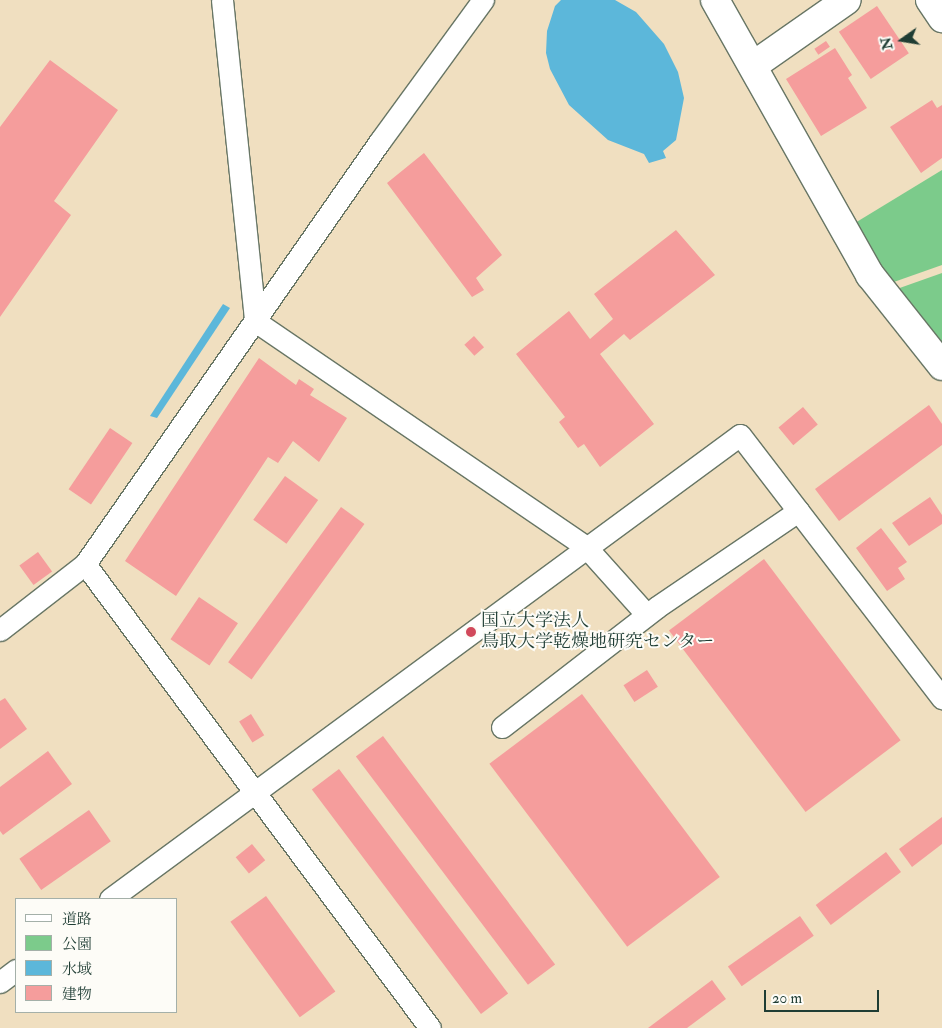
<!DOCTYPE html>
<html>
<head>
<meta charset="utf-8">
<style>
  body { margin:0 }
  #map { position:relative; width:942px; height:1028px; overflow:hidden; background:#f0dfc0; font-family:"IM FELL Double Pica","Noto Serif JP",serif }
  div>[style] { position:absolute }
  .green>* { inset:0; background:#7ccb8b }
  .water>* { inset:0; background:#5cb7da }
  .building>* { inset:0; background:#f59d9c; transform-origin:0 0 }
  .roads { filter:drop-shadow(1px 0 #687665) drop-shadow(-1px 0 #687665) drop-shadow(0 1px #687665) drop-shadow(0 -1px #687665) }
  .service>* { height:21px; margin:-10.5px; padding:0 10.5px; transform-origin:10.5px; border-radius:10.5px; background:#fff }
  .minor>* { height:28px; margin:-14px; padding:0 14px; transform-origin:14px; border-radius:14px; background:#fff }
  .dots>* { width:14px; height:14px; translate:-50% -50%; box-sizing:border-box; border:2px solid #fdfcf7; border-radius:50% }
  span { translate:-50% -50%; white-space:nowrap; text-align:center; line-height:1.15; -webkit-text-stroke:4px #fdfcf7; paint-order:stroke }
  .poi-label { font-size:18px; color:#1f3d34 }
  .left { translate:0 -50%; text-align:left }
  .legend { position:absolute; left:15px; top:898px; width:162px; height:115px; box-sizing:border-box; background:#fdfcf7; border:1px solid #a4b0a9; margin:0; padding:6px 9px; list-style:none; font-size:15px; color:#1f3d34 }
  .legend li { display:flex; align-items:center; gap:10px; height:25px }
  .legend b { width:25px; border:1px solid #a4b0a9 }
  .north { position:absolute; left:877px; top:15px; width:50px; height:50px; -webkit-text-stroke:4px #fdfcf7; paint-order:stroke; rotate:257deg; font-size:14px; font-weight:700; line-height:20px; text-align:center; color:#1f3d34 }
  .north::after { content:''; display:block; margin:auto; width:18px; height:22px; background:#1f3d34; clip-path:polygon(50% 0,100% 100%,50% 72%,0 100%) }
  .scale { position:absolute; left:764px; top:990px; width:115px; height:22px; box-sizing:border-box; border:2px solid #1f3d34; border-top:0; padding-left:6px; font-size:15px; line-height:18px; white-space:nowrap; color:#1f3d34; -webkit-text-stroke:4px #fdfcf7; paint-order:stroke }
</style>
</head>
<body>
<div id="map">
  <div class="green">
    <i style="clip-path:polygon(942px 170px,942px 265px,891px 283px,850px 226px)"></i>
    <i style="clip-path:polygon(942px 273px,942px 355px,894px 290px)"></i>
  </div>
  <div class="water">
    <i style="clip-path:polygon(561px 0,615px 0,636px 12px,664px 44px,678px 72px,684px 98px,676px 140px,663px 151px,666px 158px,649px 163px,644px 154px,608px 140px,569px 105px,550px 69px,546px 53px,547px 31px,555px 6px)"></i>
    <i style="clip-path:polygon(223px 304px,230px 308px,157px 418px,150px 416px)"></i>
  </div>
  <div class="building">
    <i style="left:877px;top:6px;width:57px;height:46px;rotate:56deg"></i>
    <i style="left:826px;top:41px;width:7px;height:14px;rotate:56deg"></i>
    <i style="clip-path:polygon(835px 48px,852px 75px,848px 78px,867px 108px,821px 136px,786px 79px)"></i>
    <i style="clip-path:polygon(50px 60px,118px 110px,54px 201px,71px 215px,0 317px,0 127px)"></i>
    <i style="clip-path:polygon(932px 100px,937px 108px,942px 105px,942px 158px,921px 173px,890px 127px)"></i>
    <i style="clip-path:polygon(424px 153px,502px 255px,476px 278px,484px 290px,472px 297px,387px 183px)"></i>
    <i style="clip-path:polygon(676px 230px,715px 275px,630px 340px,624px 334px,600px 354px,654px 424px,600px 467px,584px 444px,578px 448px,559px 422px,565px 417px,516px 354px,569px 311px,590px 339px,613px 319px,594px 294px)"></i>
    <i style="left:474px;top:336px;width:15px;height:13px;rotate:48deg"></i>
    <i style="clip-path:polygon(259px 358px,296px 385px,299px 379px,314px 389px,310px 395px,347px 418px,319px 462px,293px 441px,278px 463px,268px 457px,176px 596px,125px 561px)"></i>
    <i style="clip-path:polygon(929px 405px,942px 424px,942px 445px,839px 521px,815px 489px)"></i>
    <i style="left:803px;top:407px;width:23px;height:32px;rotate:50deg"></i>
    <i style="left:110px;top:428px;width:27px;height:74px;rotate:34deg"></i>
    <i style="left:285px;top:476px;width:41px;height:54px;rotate:36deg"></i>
    <i style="clip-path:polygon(930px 497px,942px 515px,942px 524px,909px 546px,892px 523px)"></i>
    <i style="left:341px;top:507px;width:29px;height:192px;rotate:36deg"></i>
    <i style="clip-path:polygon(881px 528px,907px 562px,898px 568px,905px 579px,887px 591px,856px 548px)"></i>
    <i style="left:38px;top:552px;width:24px;height:23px;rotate:54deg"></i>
    <i style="left:764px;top:559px;width:227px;height:119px;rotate:53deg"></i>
    <i style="left:199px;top:597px;width:47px;height:51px;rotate:34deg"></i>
    <i style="left:647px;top:670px;width:20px;height:28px;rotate:57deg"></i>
    <i style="left:582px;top:694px;width:229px;height:116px;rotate:53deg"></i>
    <i style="clip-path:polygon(5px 698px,27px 729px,0 749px,0 701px)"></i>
    <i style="left:251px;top:714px;width:25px;height:14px;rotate:58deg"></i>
    <i style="left:383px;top:736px;width:286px;height:34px;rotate:53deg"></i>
    <i style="clip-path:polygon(48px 751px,72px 784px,3px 835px,0 831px,0 787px)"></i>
    <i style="left:339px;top:769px;width:281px;height:34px;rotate:53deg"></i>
    <i style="left:89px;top:810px;width:38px;height:85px;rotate:55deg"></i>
    <i style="clip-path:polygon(942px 817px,942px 844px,912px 867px,899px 849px)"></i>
    <i style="left:252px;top:844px;width:21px;height:21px;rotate:51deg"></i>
    <i style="left:886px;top:852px;width:25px;height:88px;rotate:53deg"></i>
    <i style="left:266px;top:896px;width:118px;height:44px;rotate:54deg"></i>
    <i style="left:800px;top:916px;width:24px;height:88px;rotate:55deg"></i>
    <i style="clip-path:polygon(712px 980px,726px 999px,687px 1028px,648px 1028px)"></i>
  </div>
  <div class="roads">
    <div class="service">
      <i style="left:222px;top:0;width:323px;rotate:84.1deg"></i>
      <i style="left:255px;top:321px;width:401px;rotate:34.3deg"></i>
      <i style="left:586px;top:547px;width:91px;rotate:48.1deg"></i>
      <i style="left:85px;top:564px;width:578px;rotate:53.37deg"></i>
      <i style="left:0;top:630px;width:108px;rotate:-37.8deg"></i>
      <i style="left:85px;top:564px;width:516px;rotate:-55.11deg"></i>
      <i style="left:380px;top:141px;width:175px;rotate:-53.9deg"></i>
      <i style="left:502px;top:727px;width:196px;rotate:-37.7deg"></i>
      <i style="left:657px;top:607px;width:171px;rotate:-34.2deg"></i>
      <i style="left:110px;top:899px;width:782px;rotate:-36.37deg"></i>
      <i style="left:740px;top:435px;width:332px;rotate:52.5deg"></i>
      <i style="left:0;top:982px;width:20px;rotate:-37deg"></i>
    </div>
    <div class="minor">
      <i style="left:715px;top:0;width:316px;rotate:60.6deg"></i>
      <i style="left:870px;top:275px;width:116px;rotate:51.6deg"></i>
      <i style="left:930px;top:0;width:22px;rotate:56deg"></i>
      <i style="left:754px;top:65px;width:113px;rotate:-35deg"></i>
    </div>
  </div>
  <div class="dots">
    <i style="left:471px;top:632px;background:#d1495b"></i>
  </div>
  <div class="poi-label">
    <span class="left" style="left:481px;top:632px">国立大学法人<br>鳥取大学乾燥地研究センター</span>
  </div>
  <ul class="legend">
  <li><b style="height:6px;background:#fff"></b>道路</li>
  <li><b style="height:14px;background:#7ccb8b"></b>公園</li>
  <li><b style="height:14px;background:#5cb7da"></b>水域</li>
  <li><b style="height:14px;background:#f59d9c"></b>建物</li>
  </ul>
  <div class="north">N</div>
  <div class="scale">20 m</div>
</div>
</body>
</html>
